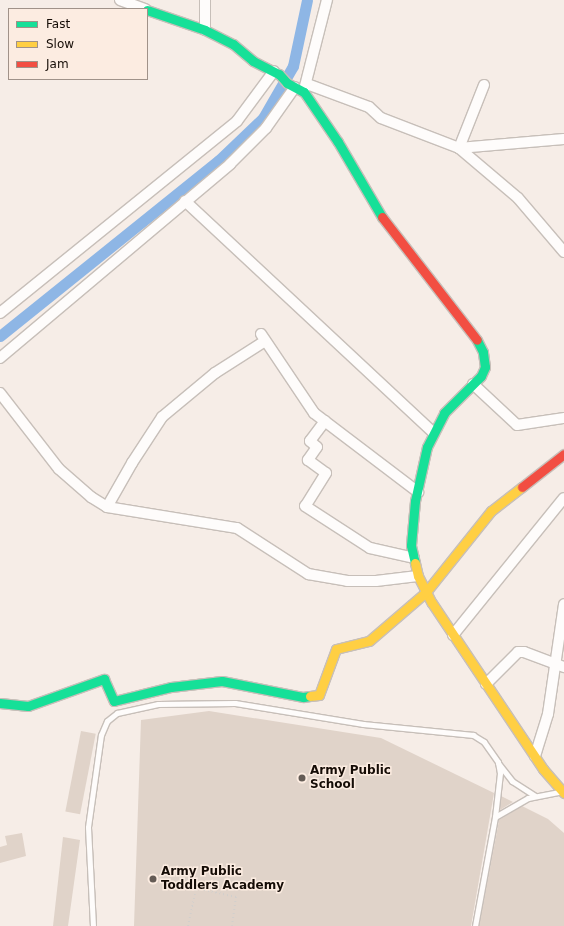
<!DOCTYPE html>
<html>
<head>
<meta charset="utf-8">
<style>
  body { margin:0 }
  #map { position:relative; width:564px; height:926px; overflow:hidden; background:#f6ede7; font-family:"DejaVu Sans",sans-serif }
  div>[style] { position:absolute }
  .canal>* { height:11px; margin:-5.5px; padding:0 5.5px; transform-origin:5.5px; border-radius:5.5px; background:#8eb6e5 }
  .building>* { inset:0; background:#e0d3c9; transform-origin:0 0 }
  .path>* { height:2px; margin-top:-1px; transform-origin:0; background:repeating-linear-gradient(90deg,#d2cfcc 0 1px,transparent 0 4px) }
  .roads { filter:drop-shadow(1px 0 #c7bfb9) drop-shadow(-1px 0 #c7bfb9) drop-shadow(0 1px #c7bfb9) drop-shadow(0 -1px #c7bfb9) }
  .lane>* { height:5px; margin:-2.5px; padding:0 2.5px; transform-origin:2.5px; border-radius:2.5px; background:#fefcfb }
  .street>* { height:10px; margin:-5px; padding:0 5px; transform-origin:5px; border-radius:5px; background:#fefcfb }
  .fast>* { height:9px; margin:-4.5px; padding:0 4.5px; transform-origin:4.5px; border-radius:4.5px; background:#16e098 }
  .slow>* { height:9px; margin:-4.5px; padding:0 4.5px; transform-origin:4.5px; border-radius:4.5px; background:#ffcf43 }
  .jam>* { height:9px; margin:-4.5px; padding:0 4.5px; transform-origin:4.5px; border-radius:4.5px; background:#f24e42 }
  .dots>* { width:11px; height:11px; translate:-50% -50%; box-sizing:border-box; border:2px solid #fcece1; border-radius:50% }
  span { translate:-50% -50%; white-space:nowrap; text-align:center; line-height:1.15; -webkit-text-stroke:3px #fcece1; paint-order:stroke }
  .poi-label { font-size:12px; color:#150c06; font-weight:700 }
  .left { translate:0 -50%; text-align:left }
  .legend { position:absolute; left:8px; top:8px; width:140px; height:72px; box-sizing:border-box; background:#fcece1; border:1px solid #a09289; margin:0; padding:5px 7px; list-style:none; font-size:12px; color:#150c06 }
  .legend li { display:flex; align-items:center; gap:8px; height:20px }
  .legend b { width:20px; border:1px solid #a09289 }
</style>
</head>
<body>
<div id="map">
  <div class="canal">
    <i style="left:0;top:336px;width:280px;rotate:-38.8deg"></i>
    <i style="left:218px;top:161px;width:62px;rotate:-43.7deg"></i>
    <i style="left:263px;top:118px;width:60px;rotate:-60deg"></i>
    <i style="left:293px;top:66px;width:67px;rotate:-78deg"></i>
  </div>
  <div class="building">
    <i style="clip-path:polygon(209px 711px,381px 738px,494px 793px,471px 926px,134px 926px,141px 720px)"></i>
    <i style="left:81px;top:731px;width:15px;height:82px;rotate:11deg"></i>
    <i style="clip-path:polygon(501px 796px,513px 802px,500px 810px)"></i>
    <i style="clip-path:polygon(522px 806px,548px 819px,564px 833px,564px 926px,479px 926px,499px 820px)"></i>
    <i style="clip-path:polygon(22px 833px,26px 856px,0 863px,0 847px,7px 845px,5px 836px)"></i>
    <i style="clip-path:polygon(63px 837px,80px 840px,68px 926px,53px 926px)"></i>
  </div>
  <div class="path">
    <i style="left:188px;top:926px;width:39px;rotate:-78deg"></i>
    <i style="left:196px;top:888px;width:41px;rotate:12.7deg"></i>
    <i style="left:236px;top:897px;width:29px;rotate:98deg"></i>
  </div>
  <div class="roads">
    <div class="lane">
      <i style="left:498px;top:763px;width:23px;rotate:52deg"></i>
      <i style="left:512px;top:781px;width:27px;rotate:33deg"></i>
      <i style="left:93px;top:926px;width:99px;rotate:-92.9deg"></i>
      <i style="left:88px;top:827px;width:93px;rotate:-82deg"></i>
      <i style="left:101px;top:735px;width:15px;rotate:-67deg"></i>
      <i style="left:107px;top:721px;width:13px;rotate:-39deg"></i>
      <i style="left:117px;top:713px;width:42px;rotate:-12.4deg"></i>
      <i style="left:158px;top:704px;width:77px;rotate:-0.7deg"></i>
      <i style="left:235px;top:703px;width:130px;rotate:9.3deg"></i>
      <i style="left:363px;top:724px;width:111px;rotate:5.7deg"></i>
      <i style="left:473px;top:735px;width:13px;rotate:32deg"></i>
      <i style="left:484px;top:742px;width:24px;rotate:55deg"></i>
      <i style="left:498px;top:762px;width:11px;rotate:80deg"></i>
      <i style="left:500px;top:773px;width:44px;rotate:96.5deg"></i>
      <i style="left:475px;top:926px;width:111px;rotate:-79.6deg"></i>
      <i style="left:495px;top:817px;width:38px;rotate:-30deg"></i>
      <i style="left:528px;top:798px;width:32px;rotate:-11deg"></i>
    </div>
    <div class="street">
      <i style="left:120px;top:0;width:27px;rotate:20deg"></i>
      <i style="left:205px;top:0;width:30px;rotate:90deg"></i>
      <i style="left:307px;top:84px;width:66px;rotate:20.4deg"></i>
      <i style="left:369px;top:107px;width:16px;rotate:43deg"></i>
      <i style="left:381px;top:118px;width:84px;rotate:21deg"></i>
      <i style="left:459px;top:148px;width:77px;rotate:40.3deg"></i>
      <i style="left:518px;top:198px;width:71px;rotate:49.6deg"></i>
      <i style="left:484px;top:85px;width:68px;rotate:111.6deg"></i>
      <i style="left:459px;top:148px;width:105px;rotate:-4.9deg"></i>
      <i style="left:304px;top:90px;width:93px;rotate:-75.7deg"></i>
      <i style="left:185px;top:201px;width:340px;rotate:43deg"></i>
      <i style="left:0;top:313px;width:305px;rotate:-39deg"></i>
      <i style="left:237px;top:121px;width:62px;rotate:-53.5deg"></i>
      <i style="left:261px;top:334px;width:95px;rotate:56.1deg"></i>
      <i style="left:314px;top:413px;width:131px;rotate:37.2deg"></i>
      <i style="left:0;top:358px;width:301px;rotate:-40.1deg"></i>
      <i style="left:230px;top:164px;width:51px;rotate:-45deg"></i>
      <i style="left:266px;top:128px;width:50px;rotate:-54.7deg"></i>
      <i style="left:473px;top:384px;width:60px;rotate:43deg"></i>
      <i style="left:517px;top:425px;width:48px;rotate:-8.5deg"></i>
      <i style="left:0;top:393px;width:96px;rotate:52.2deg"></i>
      <i style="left:59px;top:469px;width:43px;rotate:41.2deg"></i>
      <i style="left:91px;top:497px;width:19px;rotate:32deg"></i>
      <i style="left:107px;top:507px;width:132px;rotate:9.2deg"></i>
      <i style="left:237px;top:528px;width:85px;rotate:32.9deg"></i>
      <i style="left:308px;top:574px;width:40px;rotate:10deg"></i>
      <i style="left:347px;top:581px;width:29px"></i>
      <i style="left:376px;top:581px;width:42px;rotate:-6.8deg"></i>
      <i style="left:325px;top:421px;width:25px;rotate:127deg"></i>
      <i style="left:310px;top:441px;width:9px;rotate:41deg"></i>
      <i style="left:317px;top:447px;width:16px;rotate:125deg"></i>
      <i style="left:308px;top:460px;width:22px;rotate:36deg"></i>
      <i style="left:326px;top:473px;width:39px;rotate:122deg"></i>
      <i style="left:305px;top:506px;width:77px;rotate:32.9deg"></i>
      <i style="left:370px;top:548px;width:45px;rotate:12.8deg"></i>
      <i style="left:107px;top:507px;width:51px;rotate:-60.4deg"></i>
      <i style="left:132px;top:463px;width:55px;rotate:-56.9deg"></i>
      <i style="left:162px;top:417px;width:69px;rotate:-39.7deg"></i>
      <i style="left:215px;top:373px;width:59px;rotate:-32.6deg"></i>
      <i style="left:453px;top:635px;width:176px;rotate:-51deg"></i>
      <i style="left:486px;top:684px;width:45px;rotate:-45deg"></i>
      <i style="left:518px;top:652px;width:6px"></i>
      <i style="left:524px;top:652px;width:43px;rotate:20.6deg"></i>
      <i style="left:535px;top:756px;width:44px;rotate:-72.8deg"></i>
      <i style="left:548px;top:714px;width:111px;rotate:-81.7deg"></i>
    </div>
    <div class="fast">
      <i style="left:147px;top:10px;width:61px;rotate:19deg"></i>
      <i style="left:205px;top:30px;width:31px;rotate:27deg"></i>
      <i style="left:233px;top:44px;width:26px;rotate:40deg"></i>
      <i style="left:253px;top:61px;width:29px;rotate:27deg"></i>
      <i style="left:279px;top:74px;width:12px;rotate:48deg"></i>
      <i style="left:287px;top:83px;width:19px;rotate:28deg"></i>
      <i style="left:304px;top:92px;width:60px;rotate:55.8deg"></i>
      <i style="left:338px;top:142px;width:87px;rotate:59.6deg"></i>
      <i style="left:415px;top:563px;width:18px;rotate:-103deg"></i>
      <i style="left:411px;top:545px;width:44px;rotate:-84.8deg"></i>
      <i style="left:415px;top:501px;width:55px;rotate:-77.5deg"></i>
      <i style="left:427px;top:447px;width:38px;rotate:-63deg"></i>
      <i style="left:444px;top:413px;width:52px;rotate:-45deg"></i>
      <i style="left:481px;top:376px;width:10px;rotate:-66deg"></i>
      <i style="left:485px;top:367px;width:15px;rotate:-98deg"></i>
      <i style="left:483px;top:352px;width:13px;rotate:-117deg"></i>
      <i style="left:0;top:703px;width:28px;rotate:6deg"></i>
      <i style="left:28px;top:706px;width:81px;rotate:-19.6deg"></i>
      <i style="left:104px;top:679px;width:24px;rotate:66deg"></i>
      <i style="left:114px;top:701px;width:59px;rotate:-13.8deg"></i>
      <i style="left:171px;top:687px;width:51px;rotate:-6.7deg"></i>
      <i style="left:222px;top:681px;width:83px;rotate:11.2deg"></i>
      <i style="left:303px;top:697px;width:7px;rotate:-8deg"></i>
    </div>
    <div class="slow">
      <i style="left:415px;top:563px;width:13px;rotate:77deg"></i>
      <i style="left:418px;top:576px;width:30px;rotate:63deg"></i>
      <i style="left:432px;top:603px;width:200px;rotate:56.2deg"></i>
      <i style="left:543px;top:769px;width:32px;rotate:49deg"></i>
      <i style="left:310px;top:696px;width:9px;rotate:-6deg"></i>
      <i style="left:319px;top:695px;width:49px;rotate:-69.7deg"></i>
      <i style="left:336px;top:649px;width:34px;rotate:-14deg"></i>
      <i style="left:369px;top:641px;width:75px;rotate:-40.7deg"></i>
      <i style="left:426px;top:592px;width:104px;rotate:-51.3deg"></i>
      <i style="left:491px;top:511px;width:39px;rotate:-38deg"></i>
    </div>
    <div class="jam">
      <i style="left:382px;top:217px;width:155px;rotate:52.3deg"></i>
      <i style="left:522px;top:487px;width:53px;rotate:-38.2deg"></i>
    </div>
  </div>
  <div class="dots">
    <i style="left:302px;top:778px;background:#645b55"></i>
    <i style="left:153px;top:879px;background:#645b55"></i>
  </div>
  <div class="poi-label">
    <span class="left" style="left:310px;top:778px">Army Public<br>School</span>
    <span class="left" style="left:161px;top:879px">Army Public<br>Toddlers Academy</span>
  </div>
  <ul class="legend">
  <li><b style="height:5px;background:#16e098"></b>Fast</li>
  <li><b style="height:5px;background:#ffcf43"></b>Slow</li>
  <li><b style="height:5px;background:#f24e42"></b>Jam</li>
  </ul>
</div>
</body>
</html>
